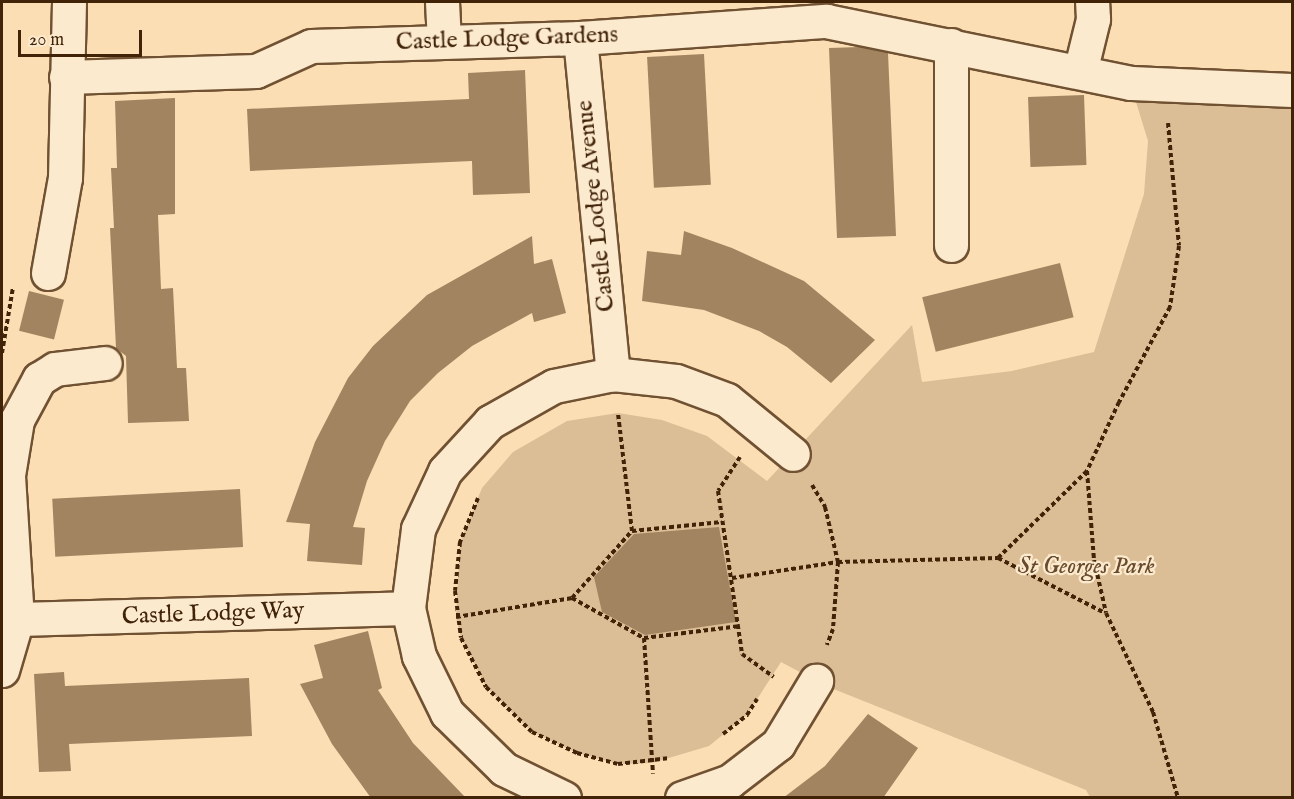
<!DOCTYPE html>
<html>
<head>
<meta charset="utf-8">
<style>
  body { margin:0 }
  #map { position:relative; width:1294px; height:799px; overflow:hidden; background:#fbdeb3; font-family:"IM FELL English",serif }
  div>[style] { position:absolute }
  .green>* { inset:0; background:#dbbe96 }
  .building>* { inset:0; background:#a28461; transform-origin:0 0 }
  .path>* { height:4px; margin-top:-2px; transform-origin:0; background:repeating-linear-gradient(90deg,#412308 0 4.5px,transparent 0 7.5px) }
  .roads { filter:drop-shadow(2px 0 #705233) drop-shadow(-2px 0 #705233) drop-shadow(0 2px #705233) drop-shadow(0 -2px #705233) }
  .minor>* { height:33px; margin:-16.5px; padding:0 16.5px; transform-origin:16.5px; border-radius:16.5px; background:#fceace }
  span { translate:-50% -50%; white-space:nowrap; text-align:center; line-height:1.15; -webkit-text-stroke:4.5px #fceace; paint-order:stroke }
  .street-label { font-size:24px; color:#412308 }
  .park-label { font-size:24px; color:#684a2c; font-style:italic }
  .frame { position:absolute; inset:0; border:3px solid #412308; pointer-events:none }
  .scale { position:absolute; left:18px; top:30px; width:124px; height:27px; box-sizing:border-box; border:3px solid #412308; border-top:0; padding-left:8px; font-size:18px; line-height:21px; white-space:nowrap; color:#412308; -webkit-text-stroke:4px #fceace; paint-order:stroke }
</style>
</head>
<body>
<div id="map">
  <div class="green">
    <i style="clip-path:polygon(1136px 102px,1292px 109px,1292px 797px,1090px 797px,1086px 790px,826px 686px,781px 662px,747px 715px,709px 746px,652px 763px,618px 764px,577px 753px,532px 732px,486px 687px,461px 638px,456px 617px,460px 542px,482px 488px,513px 452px,567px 421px,618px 413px,662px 420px,707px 436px,767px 481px,912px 325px,922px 382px,1012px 371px,1094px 352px,1144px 194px,1148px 141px)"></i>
  </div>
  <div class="building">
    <i style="clip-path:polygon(859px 47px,888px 53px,896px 236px,837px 238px,829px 48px)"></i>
    <i style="left:704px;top:54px;width:131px;height:57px;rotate:87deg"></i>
    <i style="clip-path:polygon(525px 70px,530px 193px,473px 195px,472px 161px,250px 171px,247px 109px,469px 99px,468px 73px)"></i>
    <i style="left:1084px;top:95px;width:70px;height:56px;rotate:88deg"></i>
    <i style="clip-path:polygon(175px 98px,175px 214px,158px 215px,161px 289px,173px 288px,177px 368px,186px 368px,189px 421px,128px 423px,126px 356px,116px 348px,110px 228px,114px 228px,111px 168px,117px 168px,115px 101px)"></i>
    <i style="clip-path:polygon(684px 231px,732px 248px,804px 281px,875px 340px,831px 383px,787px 347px,759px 331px,704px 310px,642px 301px,647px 251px,681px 255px)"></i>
    <i style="clip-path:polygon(532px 236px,534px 264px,552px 259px,566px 313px,534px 322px,532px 313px,472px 346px,438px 373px,410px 401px,385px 441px,367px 481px,353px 527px,365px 528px,362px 565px,307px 561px,310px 524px,286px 522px,315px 442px,348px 378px,373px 346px,427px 295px)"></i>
    <i style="left:1060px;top:263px;width:56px;height:142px;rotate:76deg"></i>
    <i style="left:29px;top:291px;width:36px;height:41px;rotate:14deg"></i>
    <i style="left:240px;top:489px;width:58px;height:188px;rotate:87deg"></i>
    <i style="clip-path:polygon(719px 527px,736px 622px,645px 635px,602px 612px,594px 577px,634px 534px)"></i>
    <i style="clip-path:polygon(368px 631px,382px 688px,378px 690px,413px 743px,466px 798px,371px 798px,332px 744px,300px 684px,323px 678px,314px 645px)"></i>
    <i style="clip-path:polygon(64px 672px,65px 686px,249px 678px,252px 736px,69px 744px,71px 771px,39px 772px,34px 674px)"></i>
    <i style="clip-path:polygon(868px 714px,918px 748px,883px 798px,783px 798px,825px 766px)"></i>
  </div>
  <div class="path">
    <i style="left:1168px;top:123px;width:123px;rotate:84.9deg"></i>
    <i style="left:1179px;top:246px;width:62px;rotate:98.4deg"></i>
    <i style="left:1170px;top:307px;width:108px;rotate:118.2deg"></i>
    <i style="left:1119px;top:402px;width:76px;rotate:114.9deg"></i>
    <i style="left:1087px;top:471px;width:89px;rotate:85.5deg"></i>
    <i style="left:1094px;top:560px;width:54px;rotate:77.2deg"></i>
    <i style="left:1106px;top:613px;width:110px;rotate:64.6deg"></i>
    <i style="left:1153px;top:712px;width:90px;rotate:73.8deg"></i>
    <i style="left:2px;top:353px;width:67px;rotate:-80.5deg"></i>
    <i style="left:740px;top:457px;width:40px;rotate:122.9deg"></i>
    <i style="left:718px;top:491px;width:165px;rotate:81.6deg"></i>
    <i style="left:742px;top:654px;width:39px;rotate:36deg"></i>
    <i style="left:1087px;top:471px;width:124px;rotate:135.7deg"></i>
    <i style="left:998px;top:558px;width:120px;rotate:27.2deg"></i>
    <i style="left:812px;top:485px;width:26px;rotate:59deg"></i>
    <i style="left:825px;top:507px;width:57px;rotate:76.7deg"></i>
    <i style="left:838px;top:562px;width:67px;rotate:94.3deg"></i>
    <i style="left:833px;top:629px;width:17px;rotate:111deg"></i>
    <i style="left:478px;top:498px;width:48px;rotate:112.2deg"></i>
    <i style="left:460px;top:542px;width:49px;rotate:95.8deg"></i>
    <i style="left:455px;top:591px;width:47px;rotate:82.7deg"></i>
    <i style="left:461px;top:638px;width:55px;rotate:63deg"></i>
    <i style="left:486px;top:687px;width:64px;rotate:44.4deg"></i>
    <i style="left:532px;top:732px;width:50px;rotate:25deg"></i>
    <i style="left:577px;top:753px;width:42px;rotate:15deg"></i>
    <i style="left:618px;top:764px;width:52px;rotate:-6.6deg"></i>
    <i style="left:632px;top:531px;width:90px;rotate:-5.7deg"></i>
    <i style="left:732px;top:578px;width:107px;rotate:-8.6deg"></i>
    <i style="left:838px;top:562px;width:160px;rotate:-1.4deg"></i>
    <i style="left:572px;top:598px;width:82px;rotate:29.1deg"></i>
    <i style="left:644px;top:638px;width:136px;rotate:86.2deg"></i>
    <i style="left:456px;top:617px;width:118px;rotate:-9.3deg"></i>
    <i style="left:572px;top:598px;width:90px;rotate:-48.2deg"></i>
    <i style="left:632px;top:531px;width:118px;rotate:-96.8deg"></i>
    <i style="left:644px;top:638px;width:97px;rotate:-7.1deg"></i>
    <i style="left:723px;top:734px;width:31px;rotate:-38deg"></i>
    <i style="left:747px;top:715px;width:19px;rotate:-58deg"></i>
  </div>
  <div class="roads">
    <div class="minor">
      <i style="left:442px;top:2px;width:40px;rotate:87.1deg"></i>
      <i style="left:580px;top:38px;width:338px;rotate:84.4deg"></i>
      <i style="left:1080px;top:72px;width:55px;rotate:-76.2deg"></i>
      <i style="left:1093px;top:19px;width:17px;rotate:-93deg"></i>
      <i style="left:66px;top:77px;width:190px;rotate:-1.8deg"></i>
      <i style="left:256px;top:71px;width:60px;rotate:-24.4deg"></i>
      <i style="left:311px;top:46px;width:269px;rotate:-1.7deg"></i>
      <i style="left:580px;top:38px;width:247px;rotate:-4deg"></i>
      <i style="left:826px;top:21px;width:311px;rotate:11.5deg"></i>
      <i style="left:1131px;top:83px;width:161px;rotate:2.5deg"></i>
      <i style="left:951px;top:245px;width:200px;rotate:-90deg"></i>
      <i style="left:48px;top:273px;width:97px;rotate:-79.9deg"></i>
      <i style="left:65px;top:178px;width:176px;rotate:-88.7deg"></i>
      <i style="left:17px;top:619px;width:391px;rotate:-1.6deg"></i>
      <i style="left:2px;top:670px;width:53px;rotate:-73.6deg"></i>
      <i style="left:17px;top:619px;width:144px;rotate:-93.6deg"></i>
      <i style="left:8px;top:475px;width:56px;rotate:-80.7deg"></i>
      <i style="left:17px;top:420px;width:47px;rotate:-61.8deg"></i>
      <i style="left:39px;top:379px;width:19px;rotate:-32deg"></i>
      <i style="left:55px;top:369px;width:50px;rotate:-6.8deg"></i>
      <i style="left:564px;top:798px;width:67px;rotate:-154.2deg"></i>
      <i style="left:504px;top:769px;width:80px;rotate:-135.5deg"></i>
      <i style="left:447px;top:713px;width:64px;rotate:-116.2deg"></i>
      <i style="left:419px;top:656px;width:49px;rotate:-102.9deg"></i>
      <i style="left:408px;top:608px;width:80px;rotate:-82.8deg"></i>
      <i style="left:418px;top:529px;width:64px;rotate:-65deg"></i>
      <i style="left:445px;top:471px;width:67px;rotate:-47.4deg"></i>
      <i style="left:490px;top:422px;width:73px;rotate:-29.4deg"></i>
      <i style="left:554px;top:386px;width:60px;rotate:-11.5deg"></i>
      <i style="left:613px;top:374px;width:63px;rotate:6.3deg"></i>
      <i style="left:676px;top:381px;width:54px;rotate:20.4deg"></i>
      <i style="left:727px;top:400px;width:85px;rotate:39.3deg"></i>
      <i style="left:682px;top:798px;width:51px;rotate:-19.5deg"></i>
      <i style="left:730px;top:781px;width:61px;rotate:-37.6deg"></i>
      <i style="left:778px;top:744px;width:74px;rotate:-58.9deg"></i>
    </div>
  </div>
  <div class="street-label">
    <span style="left:507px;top:39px;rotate:-2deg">Castle Lodge Gardens</span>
    <span style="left:596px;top:206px;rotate:-96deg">Castle Lodge Avenue</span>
    <span style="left:213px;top:614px;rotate:-2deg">Castle Lodge Way</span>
  </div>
  <div class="park-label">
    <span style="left:1086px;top:567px">St Georges Park</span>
  </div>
  <div class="frame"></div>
  <div class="scale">20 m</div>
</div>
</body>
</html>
